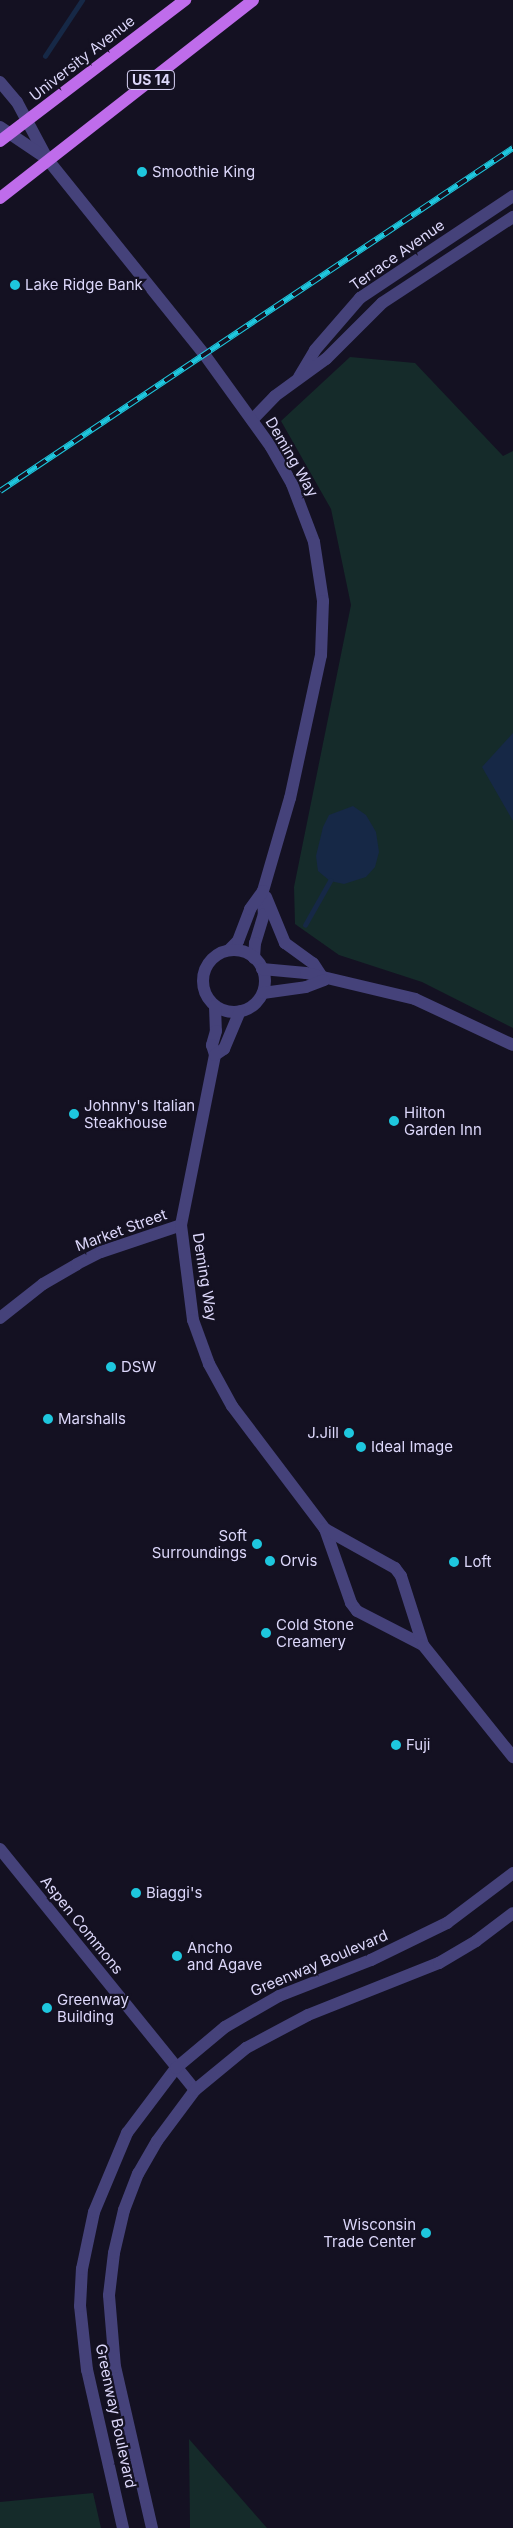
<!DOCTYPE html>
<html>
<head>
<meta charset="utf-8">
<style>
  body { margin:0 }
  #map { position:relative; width:513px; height:2528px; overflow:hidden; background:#141122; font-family:Inter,sans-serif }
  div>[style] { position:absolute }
  .green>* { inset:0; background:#152b2a }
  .water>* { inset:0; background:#162846 }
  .stream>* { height:4.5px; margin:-2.25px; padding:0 2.25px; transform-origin:2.25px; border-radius:2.25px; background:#162846 }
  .minor>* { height:12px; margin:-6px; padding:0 6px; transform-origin:6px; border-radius:6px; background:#45427a }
  .tertiary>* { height:12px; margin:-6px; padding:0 6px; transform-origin:6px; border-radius:6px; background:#45427a }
  .tertiary>.ring { margin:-6px; padding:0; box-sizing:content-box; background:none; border:12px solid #45427a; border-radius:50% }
  .primary>* { height:12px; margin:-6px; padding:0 6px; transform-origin:6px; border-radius:6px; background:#bf6ceb }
  .rail>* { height:5.5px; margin-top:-2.75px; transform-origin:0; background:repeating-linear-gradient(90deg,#141122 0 11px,#1ec7de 0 22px); box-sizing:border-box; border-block:1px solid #1ec7de }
  .dots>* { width:14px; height:14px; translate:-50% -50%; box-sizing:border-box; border:2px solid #141122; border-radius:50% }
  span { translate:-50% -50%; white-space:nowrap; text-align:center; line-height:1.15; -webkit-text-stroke:4.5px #141122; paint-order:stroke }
  .shield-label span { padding:1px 4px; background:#141122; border:1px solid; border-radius:4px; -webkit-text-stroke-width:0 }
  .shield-label { font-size:14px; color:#dcd7fa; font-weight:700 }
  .street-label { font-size:15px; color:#dcd7fa }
  .poi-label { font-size:15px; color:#dcd7fa }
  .left { translate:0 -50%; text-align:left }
  .right { translate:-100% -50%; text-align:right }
</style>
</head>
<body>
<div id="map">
  <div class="green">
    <i style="clip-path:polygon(350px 357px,415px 363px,503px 456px,513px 451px,513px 1028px,422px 982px,339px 955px,295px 924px,294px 887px,351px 605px,331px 509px,281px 421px)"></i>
    <i style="clip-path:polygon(189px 2439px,267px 2528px,190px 2528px)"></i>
    <i style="clip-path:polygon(93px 2493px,101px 2528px,0 2528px,0 2502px)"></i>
  </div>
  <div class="water">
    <i style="clip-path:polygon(513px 733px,513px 821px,482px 767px)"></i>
    <i style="clip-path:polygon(353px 806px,366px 815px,376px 832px,379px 852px,375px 867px,366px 877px,344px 884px,330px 881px,318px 871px,316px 856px,323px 827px,329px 815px)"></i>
  </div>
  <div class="stream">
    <i style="left:45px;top:56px;width:67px;rotate:-56.5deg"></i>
    <i style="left:305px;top:925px;width:51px;rotate:-60.4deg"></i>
  </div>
  <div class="minor">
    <i style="left:299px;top:377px;width:31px;rotate:-59deg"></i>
    <i style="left:315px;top:350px;width:69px;rotate:-49.1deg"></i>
    <i style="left:360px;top:298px;width:184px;rotate:-33.7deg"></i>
    <i style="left:252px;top:420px;width:33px;rotate:-46deg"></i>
    <i style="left:275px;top:396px;width:63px;rotate:-36deg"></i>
    <i style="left:326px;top:359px;width:79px;rotate:-45deg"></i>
    <i style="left:382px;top:303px;width:157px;rotate:-33.3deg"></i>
    <i style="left:0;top:1318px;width:55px;rotate:-38.3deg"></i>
    <i style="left:43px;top:1284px;width:39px;rotate:-30deg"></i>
    <i style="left:77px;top:1264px;width:27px;rotate:-27deg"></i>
    <i style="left:101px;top:1252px;width:84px;rotate:-18.6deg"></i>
    <i style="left:0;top:1849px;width:310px;rotate:51deg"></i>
  </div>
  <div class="tertiary">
    <i style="left:0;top:82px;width:26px;rotate:50deg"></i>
    <i style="left:17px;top:102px;width:66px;rotate:61.9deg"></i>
    <i style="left:48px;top:160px;width:249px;rotate:51.2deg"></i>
    <i style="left:204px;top:354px;width:115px;rotate:54.2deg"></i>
    <i style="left:271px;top:447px;width:43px;rotate:60.4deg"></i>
    <i style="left:292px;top:484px;width:62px;rotate:69.2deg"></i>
    <i style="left:314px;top:542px;width:60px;rotate:81.3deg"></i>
    <i style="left:323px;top:601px;width:54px;rotate:92.1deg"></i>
    <i style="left:321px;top:655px;width:146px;rotate:102.2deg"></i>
    <i style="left:290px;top:798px;width:97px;rotate:106.2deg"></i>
    <i style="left:263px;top:891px;width:23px;rotate:88deg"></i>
    <i style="left:264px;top:914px;width:30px;rotate:107deg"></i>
    <i style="left:255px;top:943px;width:15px;rotate:94deg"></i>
    <i style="left:0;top:127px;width:55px;rotate:34deg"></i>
    <i style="left:266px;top:897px;width:50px;rotate:67.6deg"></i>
    <i style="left:285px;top:943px;width:34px;rotate:36deg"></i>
    <i style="left:313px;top:963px;width:20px;rotate:57deg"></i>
    <i style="left:229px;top:950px;width:13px;rotate:-45deg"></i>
    <i style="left:238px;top:941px;width:34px;rotate:-69deg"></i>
    <i style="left:250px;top:909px;width:22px;rotate:-54deg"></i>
    <i class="ring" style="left:203px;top:950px;width:50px;height:50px"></i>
    <i style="left:262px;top:969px;width:44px;rotate:5.2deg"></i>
    <i style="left:306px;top:973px;width:112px;rotate:13.4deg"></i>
    <i style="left:415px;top:999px;width:108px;rotate:25.1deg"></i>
    <i style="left:263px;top:993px;width:43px;rotate:-7.9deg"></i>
    <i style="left:306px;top:987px;width:19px;rotate:-21deg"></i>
    <i style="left:215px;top:1006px;width:25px;rotate:88deg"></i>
    <i style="left:216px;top:1031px;width:15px;rotate:106deg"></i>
    <i style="left:212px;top:1045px;width:10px;rotate:73deg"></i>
    <i style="left:215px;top:1055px;width:173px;rotate:101.3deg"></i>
    <i style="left:181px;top:1225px;width:96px;rotate:82.8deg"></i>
    <i style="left:193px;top:1320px;width:47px;rotate:70deg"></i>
    <i style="left:209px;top:1364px;width:48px;rotate:61.3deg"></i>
    <i style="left:232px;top:1406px;width:154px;rotate:52.9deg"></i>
    <i style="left:325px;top:1529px;width:78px;rotate:70.6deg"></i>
    <i style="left:351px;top:1603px;width:10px;rotate:53deg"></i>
    <i style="left:357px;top:1611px;width:74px;rotate:27.3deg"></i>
    <i style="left:215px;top:1055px;width:11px;rotate:-34deg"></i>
    <i style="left:224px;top:1049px;width:41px;rotate:-67.2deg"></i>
    <i style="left:325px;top:1529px;width:80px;rotate:29.1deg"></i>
    <i style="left:395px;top:1568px;width:10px;rotate:53deg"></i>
    <i style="left:401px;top:1576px;width:72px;rotate:72.3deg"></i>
    <i style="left:423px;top:1645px;width:144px;rotate:51.2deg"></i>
    <i style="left:123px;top:2528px;width:162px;rotate:-102.8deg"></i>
    <i style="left:87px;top:2370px;width:64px;rotate:-96.2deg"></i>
    <i style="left:80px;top:2306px;width:37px;rotate:-87deg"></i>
    <i style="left:82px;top:2269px;width:58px;rotate:-78.1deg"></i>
    <i style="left:94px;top:2212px;width:86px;rotate:-67.3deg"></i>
    <i style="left:127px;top:2133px;width:81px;rotate:-53deg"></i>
    <i style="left:176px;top:2068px;width:64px;rotate:-39.9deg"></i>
    <i style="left:225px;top:2027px;width:62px;rotate:-29.9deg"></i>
    <i style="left:279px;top:1996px;width:99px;rotate:-21.4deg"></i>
    <i style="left:371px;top:1960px;width:85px;rotate:-26deg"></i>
    <i style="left:447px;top:1923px;width:83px;rotate:-37.1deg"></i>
    <i style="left:152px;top:2528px;width:165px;rotate:-102.9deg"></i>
    <i style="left:115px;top:2367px;width:72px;rotate:-94.8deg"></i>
    <i style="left:109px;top:2295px;width:42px;rotate:-83.2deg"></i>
    <i style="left:114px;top:2253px;width:44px;rotate:-76.9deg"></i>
    <i style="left:124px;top:2210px;width:39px;rotate:-69deg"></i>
    <i style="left:138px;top:2174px;width:38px;rotate:-60deg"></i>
    <i style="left:157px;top:2141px;width:64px;rotate:-53.3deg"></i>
    <i style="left:195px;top:2090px;width:66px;rotate:-39.5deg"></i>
    <i style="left:246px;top:2048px;width:70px;rotate:-28deg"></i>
    <i style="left:308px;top:2015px;width:141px;rotate:-21.7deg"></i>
    <i style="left:439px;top:1963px;width:43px;rotate:-30.7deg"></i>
    <i style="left:476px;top:1941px;width:46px;rotate:-37.1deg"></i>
  </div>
  <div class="primary">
    <i style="left:0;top:141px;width:233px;rotate:-37.3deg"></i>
    <i style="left:0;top:198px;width:321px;rotate:-38deg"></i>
  </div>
  <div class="rail">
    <i style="left:0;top:491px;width:617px;rotate:-33.77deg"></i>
  </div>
  <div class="dots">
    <i style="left:142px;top:172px;background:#1ec7de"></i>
    <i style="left:15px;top:285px;background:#1ec7de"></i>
    <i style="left:74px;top:1114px;background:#1ec7de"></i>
    <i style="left:394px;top:1121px;background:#1ec7de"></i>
    <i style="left:111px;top:1367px;background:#1ec7de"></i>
    <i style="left:48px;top:1419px;background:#1ec7de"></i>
    <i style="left:349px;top:1433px;background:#1ec7de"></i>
    <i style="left:361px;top:1447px;background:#1ec7de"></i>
    <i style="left:257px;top:1544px;background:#1ec7de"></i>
    <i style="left:270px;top:1561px;background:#1ec7de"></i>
    <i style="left:454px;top:1562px;background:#1ec7de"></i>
    <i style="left:266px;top:1633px;background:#1ec7de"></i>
    <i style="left:396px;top:1745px;background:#1ec7de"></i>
    <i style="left:136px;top:1893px;background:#1ec7de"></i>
    <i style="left:177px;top:1956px;background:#1ec7de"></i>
    <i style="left:47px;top:2008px;background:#1ec7de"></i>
    <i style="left:426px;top:2233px;background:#1ec7de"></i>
  </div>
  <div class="shield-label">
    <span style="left:151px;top:80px">US 14</span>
  </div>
  <div class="street-label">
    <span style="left:82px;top:58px;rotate:-38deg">University Avenue</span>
    <span style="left:397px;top:255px;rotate:-35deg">Terrace Avenue</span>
    <span style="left:292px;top:457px;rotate:60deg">Deming Way</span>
    <span style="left:121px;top:1230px;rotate:-20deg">Market Street</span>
    <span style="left:205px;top:1277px;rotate:81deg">Deming Way</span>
    <span style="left:82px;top:1925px;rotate:51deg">Aspen Commons</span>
    <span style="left:319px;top:1963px;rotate:-23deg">Greenway Boulevard</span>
    <span style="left:116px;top:2416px;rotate:78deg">Greenway Boulevard</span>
  </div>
  <div class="poi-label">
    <span class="left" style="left:152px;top:172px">Smoothie King</span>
    <span class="left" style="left:25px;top:285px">Lake Ridge Bank</span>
    <span class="left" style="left:84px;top:1114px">Johnny's Italian<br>Steakhouse</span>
    <span class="left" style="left:404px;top:1121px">Hilton<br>Garden Inn</span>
    <span class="left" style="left:121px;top:1367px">DSW</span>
    <span class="left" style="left:58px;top:1419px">Marshalls</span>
    <span class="right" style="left:339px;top:1433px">J.Jill</span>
    <span class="left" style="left:371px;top:1447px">Ideal Image</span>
    <span class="right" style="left:247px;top:1544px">Soft<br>Surroundings</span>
    <span class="left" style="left:280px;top:1561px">Orvis</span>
    <span class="left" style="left:464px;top:1562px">Loft</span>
    <span class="left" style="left:276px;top:1633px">Cold Stone<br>Creamery</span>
    <span class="left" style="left:406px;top:1745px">Fuji</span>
    <span class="left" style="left:146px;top:1893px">Biaggi's</span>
    <span class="left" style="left:187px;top:1956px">Ancho<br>and Agave</span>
    <span class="left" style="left:57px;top:2008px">Greenway<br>Building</span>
    <span class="right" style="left:416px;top:2233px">Wisconsin<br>Trade Center</span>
  </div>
</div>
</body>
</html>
